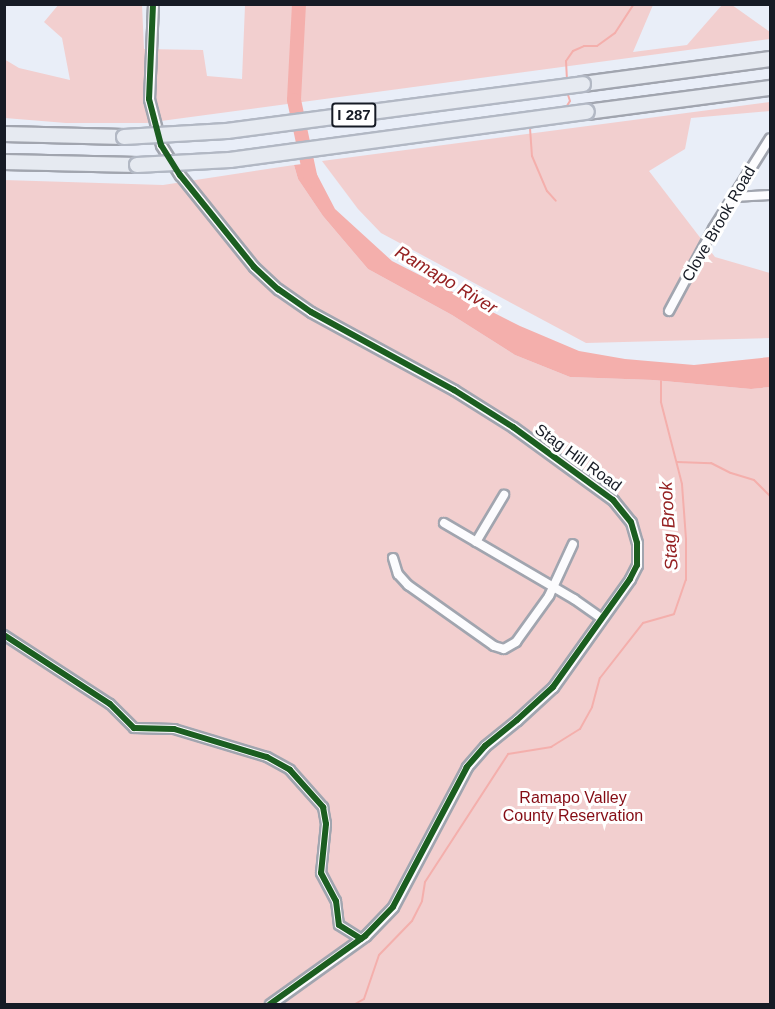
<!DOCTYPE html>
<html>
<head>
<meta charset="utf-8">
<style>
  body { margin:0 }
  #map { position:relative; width:775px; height:1009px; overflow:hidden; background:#e9eef8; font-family:Helvetica,sans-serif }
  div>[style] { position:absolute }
  .green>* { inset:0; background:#f2cfcf }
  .water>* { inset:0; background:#f4afac }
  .stream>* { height:2px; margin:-1px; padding:0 1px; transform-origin:1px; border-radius:1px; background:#f4afac }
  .river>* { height:14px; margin:-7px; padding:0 7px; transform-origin:7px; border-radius:7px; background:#f4afac }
  .roads { filter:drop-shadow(2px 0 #a1a5af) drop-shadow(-2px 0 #a1a5af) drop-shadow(0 2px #a1a5af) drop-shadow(0 -2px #a1a5af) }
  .minor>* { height:8px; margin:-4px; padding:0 4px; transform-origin:4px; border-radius:4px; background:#fcfcfe }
  .tertiary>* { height:9px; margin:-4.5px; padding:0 4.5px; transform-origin:4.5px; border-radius:4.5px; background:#fcfcfe }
  .motorway>* { height:14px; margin:-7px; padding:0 7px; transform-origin:7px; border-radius:7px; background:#e6eaf1 }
  .bridges { filter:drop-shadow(2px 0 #b2b8c4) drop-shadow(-2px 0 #b2b8c4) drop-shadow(0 2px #b2b8c4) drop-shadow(0 -2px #b2b8c4) }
  .motorway-bridge>* { height:14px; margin:-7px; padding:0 7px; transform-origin:7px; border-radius:7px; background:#e6eaf1 }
  .cycleway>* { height:6px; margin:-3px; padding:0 3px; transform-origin:3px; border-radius:3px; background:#1b5e20 }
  span { translate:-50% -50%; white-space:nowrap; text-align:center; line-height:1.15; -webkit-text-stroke:6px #fff; paint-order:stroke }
  .shield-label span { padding:2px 4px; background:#fff; border:2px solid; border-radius:4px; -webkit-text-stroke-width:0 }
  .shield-label { font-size:15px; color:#161b25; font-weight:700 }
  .street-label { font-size:16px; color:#161b25 }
  .park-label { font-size:16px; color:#850c14 }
  .water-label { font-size:18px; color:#952122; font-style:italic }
  .frame { position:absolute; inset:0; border:6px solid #161b25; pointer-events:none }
</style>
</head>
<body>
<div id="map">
  <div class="green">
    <i style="clip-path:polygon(59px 4px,142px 5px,144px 49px,203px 50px,207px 76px,242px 79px,245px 5px,653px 5px,633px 52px,687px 45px,722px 5px,732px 5px,770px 32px,770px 39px,146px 123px,66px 123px,5px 118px,4px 59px,19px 68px,70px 80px,62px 38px,44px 22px)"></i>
    <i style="clip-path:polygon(770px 102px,770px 111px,691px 118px,685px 149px,649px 171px,715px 257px,770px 273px,770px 338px,586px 343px,381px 233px,358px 209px,322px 161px)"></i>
    <i style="clip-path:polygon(294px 165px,298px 179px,323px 216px,368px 269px,452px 315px,515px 355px,570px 377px,653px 380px,751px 389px,770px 387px,770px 1004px,5px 1004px,4px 180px,163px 185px)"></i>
  </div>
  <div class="water">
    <i style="clip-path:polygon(311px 163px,335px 209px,392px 261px,520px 326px,579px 351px,625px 359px,694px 365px,770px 357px,770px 387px,751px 389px,653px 380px,570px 377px,515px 355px,452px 315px,368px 269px,323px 216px,298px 179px,294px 165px)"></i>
  </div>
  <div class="stream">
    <i style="left:567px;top:80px;width:19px;rotate:-93deg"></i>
    <i style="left:566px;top:61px;width:12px;rotate:-55deg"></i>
    <i style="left:573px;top:51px;width:12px;rotate:-24deg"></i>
    <i style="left:584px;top:46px;width:13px"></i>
    <i style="left:597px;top:46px;width:22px;rotate:-36deg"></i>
    <i style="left:615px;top:33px;width:35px;rotate:-57deg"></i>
    <i style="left:565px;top:109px;width:9px;rotate:-58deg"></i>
    <i style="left:570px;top:101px;width:9px;rotate:-108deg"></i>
    <i style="left:540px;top:124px;width:11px;rotate:158deg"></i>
    <i style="left:530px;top:128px;width:28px;rotate:86deg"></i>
    <i style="left:532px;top:156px;width:38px;rotate:67deg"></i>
    <i style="left:547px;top:191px;width:13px;rotate:48deg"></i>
    <i style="left:677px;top:462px;width:34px;rotate:2deg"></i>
    <i style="left:711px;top:463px;width:22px;rotate:27deg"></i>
    <i style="left:731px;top:473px;width:24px;rotate:17deg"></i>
    <i style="left:754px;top:480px;width:23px;rotate:45deg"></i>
    <i style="left:355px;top:1004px;width:10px;rotate:-29deg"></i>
    <i style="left:364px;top:999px;width:46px;rotate:-71.2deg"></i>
    <i style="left:379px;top:955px;width:47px;rotate:-45.9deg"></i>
    <i style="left:412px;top:921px;width:22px;rotate:-63deg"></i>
    <i style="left:422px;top:901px;width:19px;rotate:-81deg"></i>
    <i style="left:425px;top:882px;width:153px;rotate:-57deg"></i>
    <i style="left:508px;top:754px;width:44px;rotate:-9.2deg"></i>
    <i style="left:551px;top:747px;width:34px;rotate:-32deg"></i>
    <i style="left:580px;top:729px;width:25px;rotate:-61deg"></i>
    <i style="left:592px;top:707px;width:30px;rotate:-75deg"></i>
    <i style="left:600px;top:678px;width:70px;rotate:-52deg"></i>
    <i style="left:643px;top:623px;width:32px;rotate:-16deg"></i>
    <i style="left:674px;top:614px;width:36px;rotate:-71deg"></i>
    <i style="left:686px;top:580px;width:41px;rotate:-90deg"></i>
    <i style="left:686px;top:539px;width:55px;rotate:-94.2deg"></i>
    <i style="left:682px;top:484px;width:85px;rotate:-104.4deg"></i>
    <i style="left:661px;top:402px;width:21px;rotate:-90deg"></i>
  </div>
  <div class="river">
    <i style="left:299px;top:4px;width:96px;rotate:93deg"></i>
    <i style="left:294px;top:100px;width:82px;rotate:78deg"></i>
  </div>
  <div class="roads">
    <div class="minor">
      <i style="left:733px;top:197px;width:37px;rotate:-3deg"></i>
      <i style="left:669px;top:311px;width:93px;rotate:-61.8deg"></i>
      <i style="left:713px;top:229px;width:107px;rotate:-57.9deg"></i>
      <i style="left:444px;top:523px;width:151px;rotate:30.3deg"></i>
      <i style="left:574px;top:599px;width:33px;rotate:35deg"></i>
      <i style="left:476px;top:542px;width:55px;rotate:-59.2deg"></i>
      <i style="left:393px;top:558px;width:17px;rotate:73deg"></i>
      <i style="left:398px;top:574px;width:15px;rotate:48deg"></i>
      <i style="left:408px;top:585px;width:105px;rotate:35.3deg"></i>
      <i style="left:494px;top:646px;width:10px;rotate:17deg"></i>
      <i style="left:504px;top:649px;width:14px;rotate:-30deg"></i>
      <i style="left:516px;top:642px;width:57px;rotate:-54.3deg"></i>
      <i style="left:549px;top:596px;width:57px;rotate:-65.2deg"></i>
      <i style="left:4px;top:635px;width:126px;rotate:33.1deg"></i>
      <i style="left:110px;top:704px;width:34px;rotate:45deg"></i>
      <i style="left:134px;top:728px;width:40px;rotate:1.4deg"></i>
      <i style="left:174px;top:729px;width:97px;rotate:16.8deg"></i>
      <i style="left:267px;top:757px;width:26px;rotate:29deg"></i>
      <i style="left:290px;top:770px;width:50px;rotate:48.3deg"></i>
      <i style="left:323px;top:807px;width:17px;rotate:80deg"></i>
      <i style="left:326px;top:824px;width:49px;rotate:95.8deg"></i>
      <i style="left:321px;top:873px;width:32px;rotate:62deg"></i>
      <i style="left:336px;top:901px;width:24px;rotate:83deg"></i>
      <i style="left:339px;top:925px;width:26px;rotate:32deg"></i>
    </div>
    <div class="tertiary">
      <i style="left:153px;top:4px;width:95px;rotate:92.4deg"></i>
      <i style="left:149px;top:99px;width:48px;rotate:75.4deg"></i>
      <i style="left:161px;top:145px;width:36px;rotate:58deg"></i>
      <i style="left:180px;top:175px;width:118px;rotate:51.2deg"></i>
      <i style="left:254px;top:267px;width:33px;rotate:43deg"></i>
      <i style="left:278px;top:289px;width:40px;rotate:34.9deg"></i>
      <i style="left:311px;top:312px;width:163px;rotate:28.6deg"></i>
      <i style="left:454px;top:390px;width:70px;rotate:32.1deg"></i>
      <i style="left:513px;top:427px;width:124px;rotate:36.1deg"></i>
      <i style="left:613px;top:500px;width:28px;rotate:51deg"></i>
      <i style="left:631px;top:522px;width:22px;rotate:74deg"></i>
      <i style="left:637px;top:543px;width:22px;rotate:90deg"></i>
      <i style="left:637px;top:565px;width:16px;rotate:117deg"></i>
      <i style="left:630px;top:579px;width:133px;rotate:125.5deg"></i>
      <i style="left:553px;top:687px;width:49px;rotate:137.5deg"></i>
      <i style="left:517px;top:720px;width:41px;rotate:140.9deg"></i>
      <i style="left:485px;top:746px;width:28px;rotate:131deg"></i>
      <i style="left:467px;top:767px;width:158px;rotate:117.9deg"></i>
      <i style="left:393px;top:907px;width:40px;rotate:134deg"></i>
      <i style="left:365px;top:936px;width:117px;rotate:144.4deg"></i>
    </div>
    <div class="motorway">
      <i style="left:583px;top:84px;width:189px;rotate:-7.6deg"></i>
      <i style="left:587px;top:112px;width:185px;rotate:-7.5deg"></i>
      <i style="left:4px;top:134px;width:120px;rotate:1.4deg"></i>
      <i style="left:4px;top:162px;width:133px;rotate:1.3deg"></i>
    </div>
  </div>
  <div class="bridges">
    <div class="motorway-bridge">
      <i style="left:124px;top:137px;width:103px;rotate:-3.3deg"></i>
      <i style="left:227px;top:131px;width:359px;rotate:-7.5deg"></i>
      <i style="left:137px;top:165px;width:93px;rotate:-3.1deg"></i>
      <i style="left:230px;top:160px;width:360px;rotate:-7.7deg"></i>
    </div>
  </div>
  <div class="cycleway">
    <i style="left:153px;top:4px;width:95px;rotate:92.4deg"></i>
    <i style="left:149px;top:99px;width:48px;rotate:75.4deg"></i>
    <i style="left:161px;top:145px;width:36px;rotate:58deg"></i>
    <i style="left:180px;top:175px;width:118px;rotate:51.2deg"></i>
    <i style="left:254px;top:267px;width:33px;rotate:43deg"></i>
    <i style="left:278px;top:289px;width:40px;rotate:34.9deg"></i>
    <i style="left:311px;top:312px;width:163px;rotate:28.6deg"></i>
    <i style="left:454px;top:390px;width:70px;rotate:32.1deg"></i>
    <i style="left:513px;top:427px;width:124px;rotate:36.1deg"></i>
    <i style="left:613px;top:500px;width:28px;rotate:51deg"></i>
    <i style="left:631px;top:522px;width:22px;rotate:74deg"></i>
    <i style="left:637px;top:543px;width:22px;rotate:90deg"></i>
    <i style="left:637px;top:565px;width:16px;rotate:117deg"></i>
    <i style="left:630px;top:579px;width:133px;rotate:125.5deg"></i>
    <i style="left:553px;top:687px;width:49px;rotate:137.5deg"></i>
    <i style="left:517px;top:720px;width:41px;rotate:140.9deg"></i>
    <i style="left:485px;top:746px;width:28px;rotate:131deg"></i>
    <i style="left:467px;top:767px;width:158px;rotate:117.9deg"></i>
    <i style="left:393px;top:907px;width:40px;rotate:134deg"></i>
    <i style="left:365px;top:936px;width:117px;rotate:144.4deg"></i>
    <i style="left:4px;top:635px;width:126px;rotate:33.1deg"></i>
    <i style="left:110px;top:704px;width:34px;rotate:45deg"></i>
    <i style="left:134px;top:728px;width:40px;rotate:1.4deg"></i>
    <i style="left:174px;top:729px;width:97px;rotate:16.8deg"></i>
    <i style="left:267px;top:757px;width:26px;rotate:29deg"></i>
    <i style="left:290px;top:770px;width:50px;rotate:48.3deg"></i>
    <i style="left:323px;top:807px;width:17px;rotate:80deg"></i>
    <i style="left:326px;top:824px;width:49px;rotate:95.8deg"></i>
    <i style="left:321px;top:873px;width:32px;rotate:62deg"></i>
    <i style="left:336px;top:901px;width:24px;rotate:83deg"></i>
    <i style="left:339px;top:925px;width:26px;rotate:32deg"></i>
  </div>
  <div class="shield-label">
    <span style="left:354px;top:115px">I 287</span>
  </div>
  <div class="street-label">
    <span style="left:719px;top:224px;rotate:-60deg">Clove Brook Road</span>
    <span style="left:578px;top:458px;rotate:36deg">Stag Hill Road</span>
  </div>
  <div class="park-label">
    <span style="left:573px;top:807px">Ramapo Valley<br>County Reservation</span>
  </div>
  <div class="water-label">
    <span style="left:446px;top:280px;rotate:31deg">Ramapo River</span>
    <span style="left:669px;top:526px;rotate:-94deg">Stag Brook</span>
  </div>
  <div class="frame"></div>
</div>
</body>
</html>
